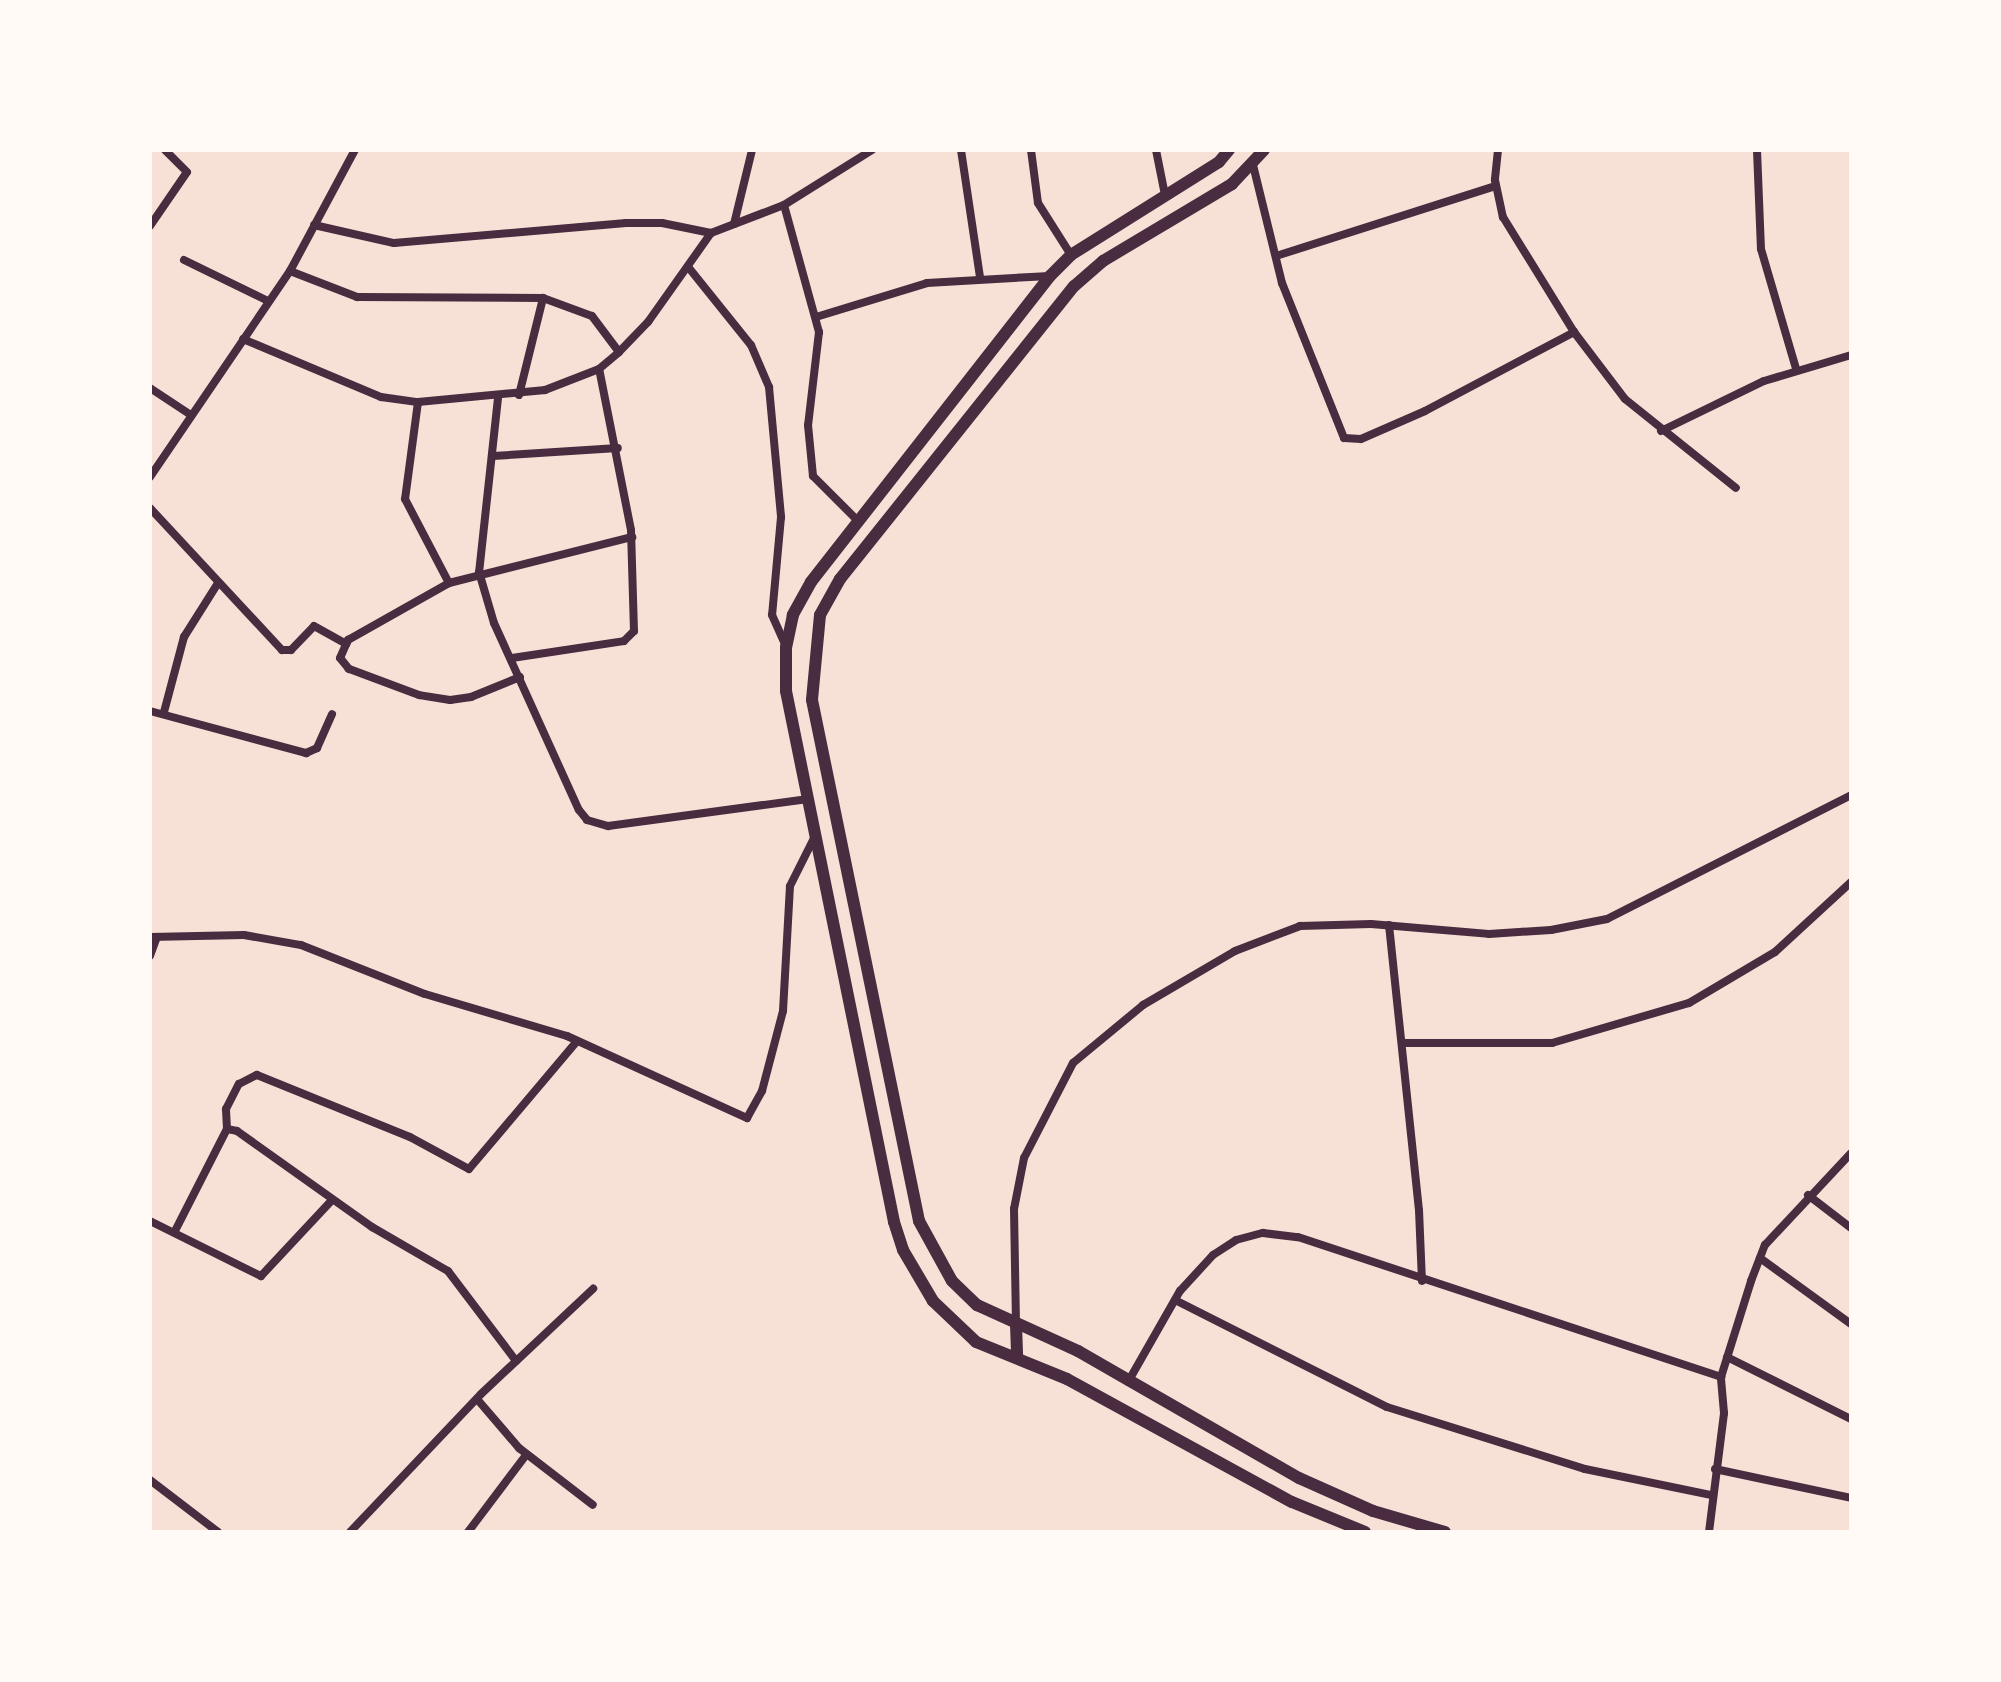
<!DOCTYPE html>
<html>
<head>
<meta charset="utf-8">
<style>
  body { margin:0 }
  #map { position:relative; width:2001px; height:1682px; overflow:hidden; background:#f7e1d7; font-family:Commissioner,sans-serif }
  div>[style] { position:absolute }
  .minor>* { height:8px; margin:-4px; padding:0 4px; transform-origin:4px; border-radius:4px; background:#4a2c40 }
  .tertiary>* { height:12px; margin:-6px; padding:0 6px; transform-origin:6px; border-radius:6px; background:#4a2c40 }
  span { translate:-50% -50%; white-space:nowrap; text-align:center; line-height:1.15; -webkit-text-stroke:6px #fffaf5; paint-order:stroke }
  .frame { position:absolute; inset:0; border:152px solid #fffaf5; pointer-events:none }
</style>
</head>
<body>
<div id="map">
  <div class="minor">
    <i style="left:961px;top:150px;width:128px;rotate:81.5deg"></i>
    <i style="left:1031px;top:150px;width:53px;rotate:82.5deg"></i>
    <i style="left:1038px;top:203px;width:62px;rotate:57.6deg"></i>
    <i style="left:1156px;top:150px;width:46px;rotate:78.7deg"></i>
    <i style="left:1498px;top:150px;width:30px;rotate:96deg"></i>
    <i style="left:1495px;top:180px;width:38px;rotate:78deg"></i>
    <i style="left:1503px;top:217px;width:135px;rotate:58.3deg"></i>
    <i style="left:1574px;top:332px;width:84px;rotate:52.7deg"></i>
    <i style="left:1625px;top:399px;width:142px;rotate:38.7deg"></i>
    <i style="left:1757px;top:150px;width:99px;rotate:87.7deg"></i>
    <i style="left:1761px;top:249px;width:125px;rotate:73.7deg"></i>
    <i style="left:1253px;top:165px;width:122px;rotate:76.2deg"></i>
    <i style="left:1282px;top:283px;width:167px;rotate:68.2deg"></i>
    <i style="left:1344px;top:438px;width:17px;rotate:3deg"></i>
    <i style="left:1361px;top:439px;width:70px;rotate:-23.6deg"></i>
    <i style="left:1425px;top:411px;width:169px;rotate:-27.9deg"></i>
    <i style="left:784px;top:205px;width:132px;rotate:74.6deg"></i>
    <i style="left:819px;top:332px;width:94px;rotate:96.7deg"></i>
    <i style="left:808px;top:425px;width:51px;rotate:84.4deg"></i>
    <i style="left:813px;top:476px;width:64px;rotate:45deg"></i>
    <i style="left:734px;top:224px;width:76px;rotate:-76.3deg"></i>
    <i style="left:314px;top:225px;width:82px;rotate:12.7deg"></i>
    <i style="left:394px;top:243px;width:233px;rotate:-4.9deg"></i>
    <i style="left:626px;top:223px;width:36px"></i>
    <i style="left:662px;top:223px;width:50px;rotate:11.5deg"></i>
    <i style="left:150px;top:226px;width:65px;rotate:-55.6deg"></i>
    <i style="left:187px;top:172px;width:31px;rotate:-135deg"></i>
    <i style="left:1276px;top:256px;width:230px;rotate:-17.7deg"></i>
    <i style="left:184px;top:260px;width:93px;rotate:26deg"></i>
    <i style="left:689px;top:268px;width:99px;rotate:51.2deg"></i>
    <i style="left:751px;top:345px;width:46px;rotate:66.8deg"></i>
    <i style="left:769px;top:387px;width:131px;rotate:84.7deg"></i>
    <i style="left:781px;top:517px;width:98px;rotate:95.2deg"></i>
    <i style="left:772px;top:615px;width:35px;rotate:66deg"></i>
    <i style="left:290px;top:271px;width:72px;rotate:21.2deg"></i>
    <i style="left:357px;top:297px;width:186px;rotate:0.3deg"></i>
    <i style="left:543px;top:298px;width:52px;rotate:20.2deg"></i>
    <i style="left:592px;top:316px;width:45px;rotate:53.1deg"></i>
    <i style="left:816px;top:317px;width:116px;rotate:-17deg"></i>
    <i style="left:927px;top:283px;width:123px;rotate:-3.3deg"></i>
    <i style="left:243px;top:339px;width:150px;rotate:22.8deg"></i>
    <i style="left:381px;top:397px;width:37px;rotate:8deg"></i>
    <i style="left:418px;top:402px;width:128px;rotate:-5.4deg"></i>
    <i style="left:545px;top:390px;width:58px;rotate:-21.3deg"></i>
    <i style="left:599px;top:369px;width:26px;rotate:-40deg"></i>
    <i style="left:619px;top:352px;width:42px;rotate:-46deg"></i>
    <i style="left:648px;top:322px;width:109px;rotate:-54.7deg"></i>
    <i style="left:711px;top:233px;width:78px;rotate:-21deg"></i>
    <i style="left:784px;top:205px;width:104px;rotate:-32deg"></i>
    <i style="left:150px;top:388px;width:49px;rotate:33.4deg"></i>
    <i style="left:519px;top:395px;width:100px;rotate:-76.1deg"></i>
    <i style="left:498px;top:398px;width:175px;rotate:96.2deg"></i>
    <i style="left:479px;top:572px;width:53px;rotate:73.6deg"></i>
    <i style="left:494px;top:623px;width:205px;rotate:65.6deg"></i>
    <i style="left:579px;top:810px;width:13px;rotate:51deg"></i>
    <i style="left:587px;top:820px;width:22px;rotate:16deg"></i>
    <i style="left:608px;top:826px;width:202px;rotate:-7.7deg"></i>
    <i style="left:418px;top:402px;width:98px;rotate:97.6deg"></i>
    <i style="left:405px;top:499px;width:95px;rotate:62.4deg"></i>
    <i style="left:1661px;top:431px;width:114px;rotate:-25.9deg"></i>
    <i style="left:1764px;top:381px;width:91px;rotate:-16.6deg"></i>
    <i style="left:493px;top:456px;width:125px;rotate:-3.7deg"></i>
    <i style="left:150px;top:477px;width:249px;rotate:-55.8deg"></i>
    <i style="left:290px;top:271px;width:137px;rotate:-61.8deg"></i>
    <i style="left:150px;top:508px;width:194px;rotate:47.1deg"></i>
    <i style="left:282px;top:650px;width:9px"></i>
    <i style="left:291px;top:650px;width:33px;rotate:-46deg"></i>
    <i style="left:314px;top:626px;width:37px;rotate:29deg"></i>
    <i style="left:512px;top:658px;width:113px;rotate:-8.6deg"></i>
    <i style="left:624px;top:641px;width:14px;rotate:-45deg"></i>
    <i style="left:634px;top:631px;width:101px;rotate:-91.7deg"></i>
    <i style="left:631px;top:530px;width:164px;rotate:-101.2deg"></i>
    <i style="left:520px;top:677px;width:53px;rotate:157.8deg"></i>
    <i style="left:471px;top:697px;width:21px;rotate:172deg"></i>
    <i style="left:450px;top:700px;width:31px;rotate:-171deg"></i>
    <i style="left:419px;top:695px;width:75px;rotate:-159.6deg"></i>
    <i style="left:349px;top:669px;width:14px;rotate:-129deg"></i>
    <i style="left:340px;top:658px;width:20px;rotate:-66deg"></i>
    <i style="left:348px;top:640px;width:116px;rotate:-29.4deg"></i>
    <i style="left:449px;top:583px;width:189px;rotate:-14.1deg"></i>
    <i style="left:150px;top:711px;width:162px;rotate:15.1deg"></i>
    <i style="left:306px;top:753px;width:12px;rotate:-24deg"></i>
    <i style="left:317px;top:748px;width:37px;rotate:-66deg"></i>
    <i style="left:164px;top:712px;width:78px;rotate:-75.1deg"></i>
    <i style="left:184px;top:637px;width:64px;rotate:-57.8deg"></i>
    <i style="left:1389px;top:925px;width:287px;rotate:84deg"></i>
    <i style="left:1419px;top:1210px;width:71px;rotate:87.6deg"></i>
    <i style="left:150px;top:937px;width:94px;rotate:-1.2deg"></i>
    <i style="left:244px;top:935px;width:58px;rotate:10deg"></i>
    <i style="left:301px;top:945px;width:133px;rotate:21.6deg"></i>
    <i style="left:425px;top:994px;width:148px;rotate:16.5deg"></i>
    <i style="left:567px;top:1036px;width:198px;rotate:24.5deg"></i>
    <i style="left:747px;top:1118px;width:31px;rotate:-61deg"></i>
    <i style="left:762px;top:1091px;width:83px;rotate:-75.3deg"></i>
    <i style="left:783px;top:1011px;width:125px;rotate:-86.8deg"></i>
    <i style="left:790px;top:886px;width:56px;rotate:-63.4deg"></i>
    <i style="left:150px;top:956px;width:20px;rotate:-70deg"></i>
    <i style="left:1403px;top:1043px;width:149px"></i>
    <i style="left:1552px;top:1043px;width:143px;rotate:-16.3deg"></i>
    <i style="left:1689px;top:1003px;width:100px;rotate:-30.7deg"></i>
    <i style="left:1775px;top:952px;width:103px;rotate:-42.6deg"></i>
    <i style="left:227px;top:1129px;width:20px;rotate:-93deg"></i>
    <i style="left:226px;top:1109px;width:28px;rotate:-63deg"></i>
    <i style="left:239px;top:1084px;width:20px;rotate:-27deg"></i>
    <i style="left:257px;top:1075px;width:165px;rotate:22.1deg"></i>
    <i style="left:410px;top:1137px;width:67px;rotate:28.5deg"></i>
    <i style="left:469px;top:1169px;width:167px;rotate:-49.8deg"></i>
    <i style="left:1808px;top:1195px;width:54px;rotate:37.5deg"></i>
    <i style="left:150px;top:1221px;width:124px;rotate:26.4deg"></i>
    <i style="left:261px;top:1276px;width:104px;rotate:-46.9deg"></i>
    <i style="left:175px;top:1231px;width:114px;rotate:-63deg"></i>
    <i style="left:227px;top:1129px;width:10px;rotate:11deg"></i>
    <i style="left:237px;top:1131px;width:166px;rotate:35.4deg"></i>
    <i style="left:372px;top:1227px;width:88px;rotate:30.1deg"></i>
    <i style="left:448px;top:1271px;width:113px;rotate:52.9deg"></i>
    <i style="left:1760px;top:1258px;width:112px;rotate:36deg"></i>
    <i style="left:1175px;top:1300px;width:237px;rotate:26.8deg"></i>
    <i style="left:1387px;top:1407px;width:207px;rotate:17.4deg"></i>
    <i style="left:1585px;top:1469px;width:128px;rotate:11.7deg"></i>
    <i style="left:1016px;top:1324px;width:115px;rotate:-91deg"></i>
    <i style="left:1014px;top:1209px;width:52px;rotate:-78.9deg"></i>
    <i style="left:1024px;top:1158px;width:107px;rotate:-62.7deg"></i>
    <i style="left:1073px;top:1063px;width:91px;rotate:-39.6deg"></i>
    <i style="left:1143px;top:1005px;width:107px;rotate:-30.4deg"></i>
    <i style="left:1235px;top:951px;width:70px;rotate:-21deg"></i>
    <i style="left:1300px;top:926px;width:71px;rotate:-1.6deg"></i>
    <i style="left:1371px;top:924px;width:118px;rotate:4.8deg"></i>
    <i style="left:1489px;top:934px;width:62px;rotate:-3.7deg"></i>
    <i style="left:1551px;top:930px;width:57px;rotate:-11.1deg"></i>
    <i style="left:1607px;top:919px;width:274px;rotate:-26.9deg"></i>
    <i style="left:1727px;top:1357px;width:139px;rotate:26.6deg"></i>
    <i style="left:1128px;top:1382px;width:105px;rotate:-60.3deg"></i>
    <i style="left:1180px;top:1291px;width:49px;rotate:-47.5deg"></i>
    <i style="left:1213px;top:1255px;width:27px;rotate:-33deg"></i>
    <i style="left:1236px;top:1240px;width:28px;rotate:-15deg"></i>
    <i style="left:1263px;top:1233px;width:35px;rotate:7deg"></i>
    <i style="left:1298px;top:1237px;width:446px;rotate:18.3deg"></i>
    <i style="left:477px;top:1399px;width:65px;rotate:49.4deg"></i>
    <i style="left:519px;top:1448px;width:93px;rotate:37.6deg"></i>
    <i style="left:1715px;top:1469px;width:139px;rotate:12deg"></i>
    <i style="left:150px;top:1480px;width:86px;rotate:37.4deg"></i>
    <i style="left:350px;top:1532px;width:190px;rotate:-46.5deg"></i>
    <i style="left:481px;top:1394px;width:154px;rotate:-43.2deg"></i>
    <i style="left:468px;top:1532px;width:96px;rotate:-53deg"></i>
    <i style="left:1709px;top:1532px;width:120px;rotate:-82.8deg"></i>
    <i style="left:1724px;top:1413px;width:36px;rotate:-95deg"></i>
    <i style="left:1721px;top:1377px;width:101px;rotate:-72.6deg"></i>
    <i style="left:1751px;top:1281px;width:39px;rotate:-69deg"></i>
    <i style="left:1765px;top:1245px;width:126px;rotate:-46.9deg"></i>
  </div>
  <div class="tertiary">
    <i style="left:1229px;top:150px;width:16px;rotate:130deg"></i>
    <i style="left:1219px;top:162px;width:175px;rotate:147.9deg"></i>
    <i style="left:1071px;top:255px;width:30px;rotate:135deg"></i>
    <i style="left:1050px;top:276px;width:388px;rotate:128deg"></i>
    <i style="left:811px;top:582px;width:38px;rotate:119deg"></i>
    <i style="left:793px;top:615px;width:33px;rotate:102deg"></i>
    <i style="left:786px;top:647px;width:44px;rotate:90deg"></i>
    <i style="left:786px;top:691px;width:542px;rotate:78.5deg"></i>
    <i style="left:894px;top:1222px;width:29px;rotate:72deg"></i>
    <i style="left:903px;top:1250px;width:59px;rotate:59.5deg"></i>
    <i style="left:933px;top:1301px;width:59px;rotate:43.6deg"></i>
    <i style="left:976px;top:1342px;width:98px;rotate:22.1deg"></i>
    <i style="left:1067px;top:1379px;width:256px;rotate:28.7deg"></i>
    <i style="left:1292px;top:1502px;width:79px;rotate:22.3deg"></i>
    <i style="left:1264px;top:150px;width:47px;rotate:133.3deg"></i>
    <i style="left:1232px;top:184px;width:150px;rotate:149.2deg"></i>
    <i style="left:1103px;top:261px;width:38px;rotate:139deg"></i>
    <i style="left:1074px;top:286px;width:375px;rotate:128.6deg"></i>
    <i style="left:840px;top:579px;width:41px;rotate:119.1deg"></i>
    <i style="left:820px;top:615px;width:85px;rotate:95.4deg"></i>
    <i style="left:812px;top:700px;width:532px;rotate:78.39deg"></i>
    <i style="left:919px;top:1221px;width:68px;rotate:61.2deg"></i>
    <i style="left:952px;top:1281px;width:35px;rotate:44deg"></i>
    <i style="left:977px;top:1305px;width:111px;rotate:24.5deg"></i>
    <i style="left:1078px;top:1351px;width:255px;rotate:29.9deg"></i>
    <i style="left:1299px;top:1478px;width:81px;rotate:24deg"></i>
    <i style="left:1373px;top:1511px;width:75px;rotate:16.3deg"></i>
    <i style="left:1016px;top:1324px;width:33px;rotate:88deg"></i>
  </div>
  <div class="frame"></div>
</div>
</body>
</html>
